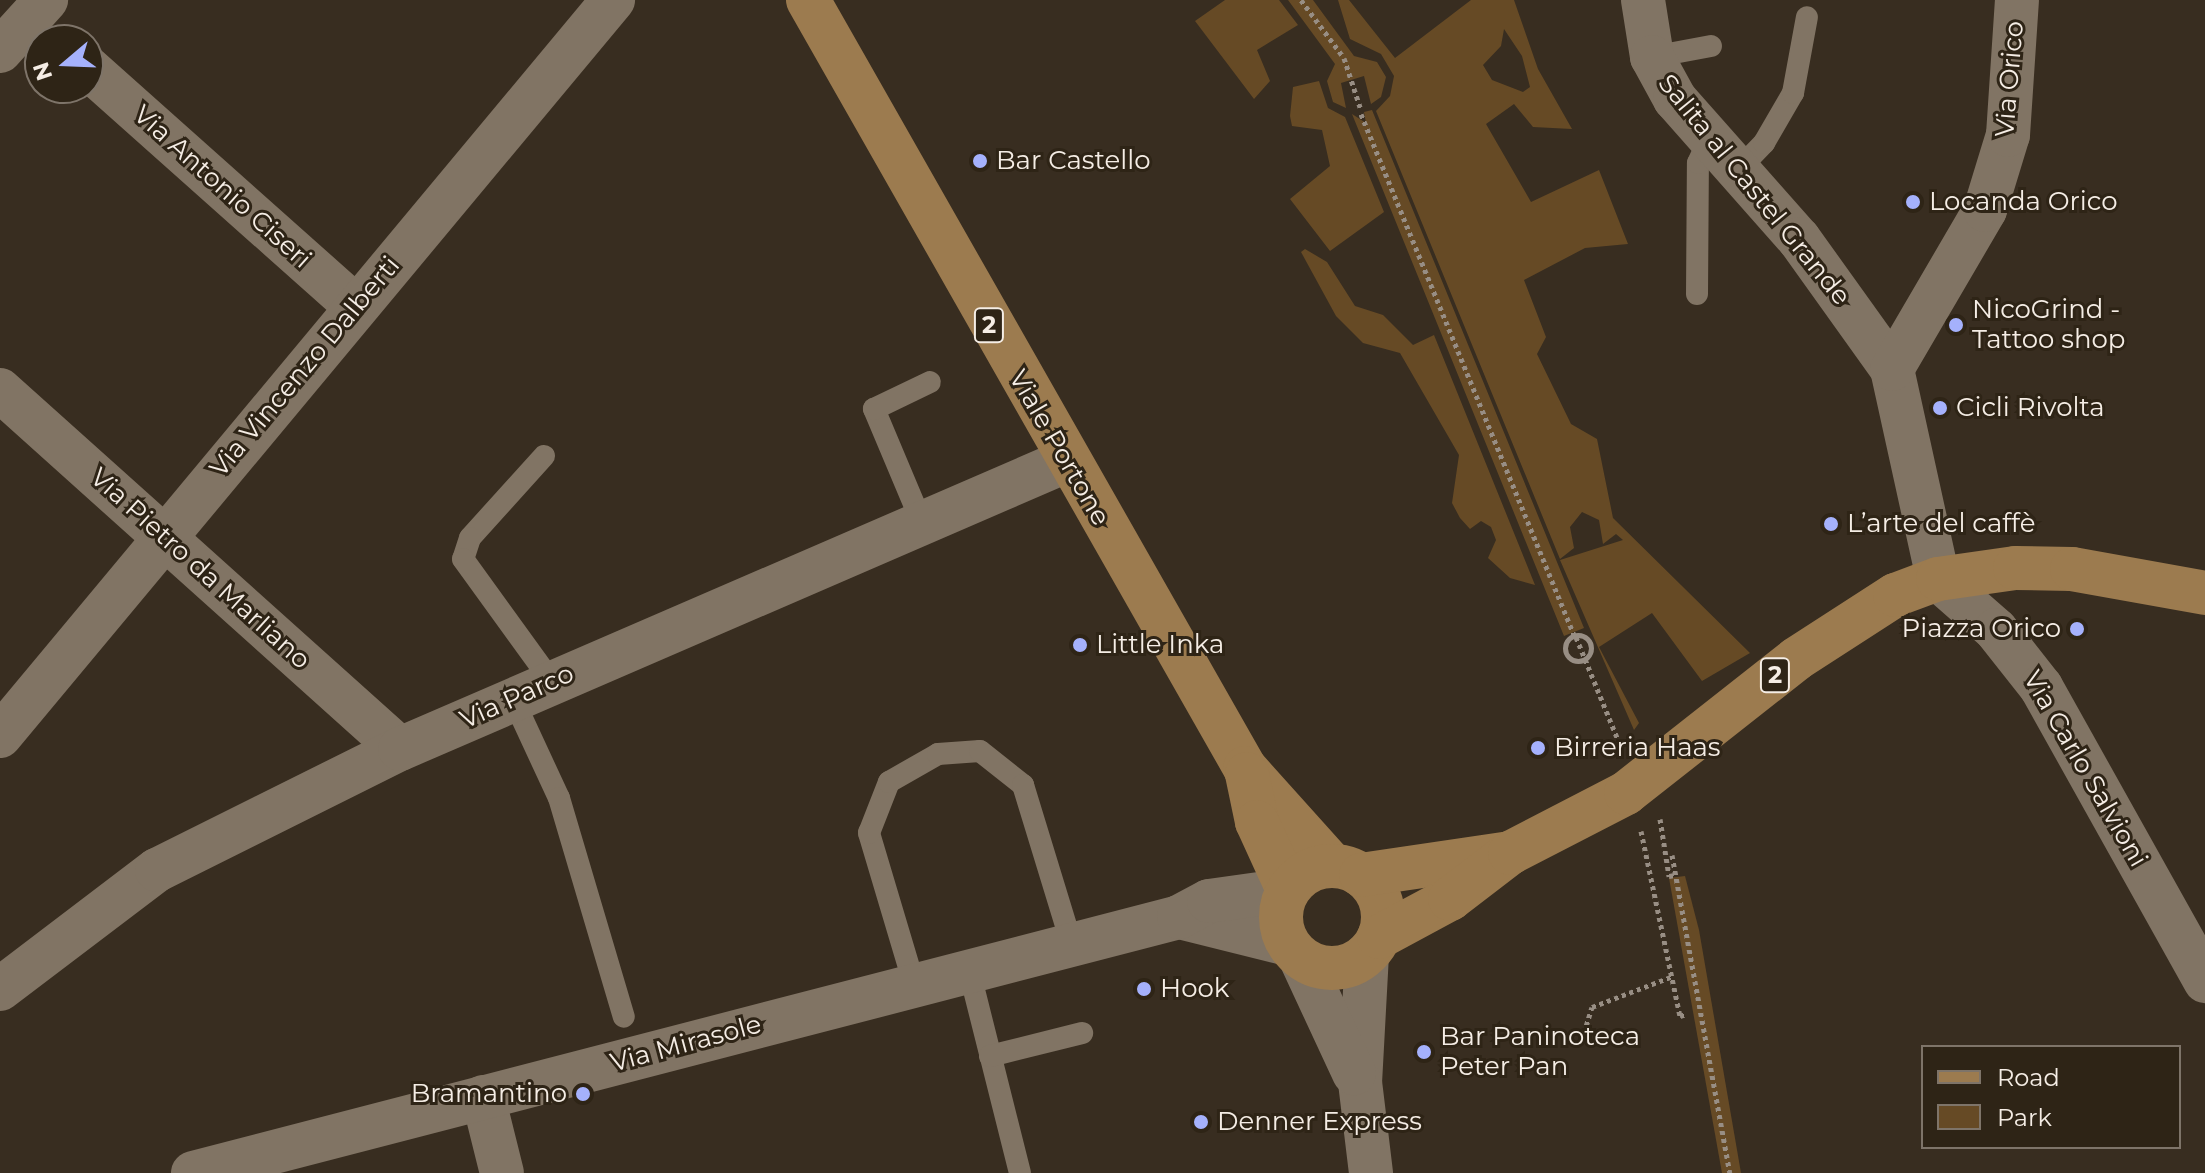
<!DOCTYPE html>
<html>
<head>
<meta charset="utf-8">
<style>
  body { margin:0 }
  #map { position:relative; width:2205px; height:1173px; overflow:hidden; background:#382d20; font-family:Montserrat,sans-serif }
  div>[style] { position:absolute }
  .green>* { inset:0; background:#664a25 }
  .path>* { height:5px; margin-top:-2.5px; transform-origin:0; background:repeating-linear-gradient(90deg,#988e84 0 4px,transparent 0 8px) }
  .path>.ring { margin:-2.5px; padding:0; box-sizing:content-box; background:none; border:5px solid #988e84; border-radius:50% }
  .service>* { height:22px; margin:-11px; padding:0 11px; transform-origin:11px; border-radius:11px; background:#817464 }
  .minor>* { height:44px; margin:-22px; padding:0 22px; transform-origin:22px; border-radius:22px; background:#817464 }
  .primary>* { height:44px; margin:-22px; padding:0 22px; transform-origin:22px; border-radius:22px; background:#9c7b4f }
  .primary>.ring { margin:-22px; padding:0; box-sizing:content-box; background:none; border:44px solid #9c7b4f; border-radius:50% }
  .dots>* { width:22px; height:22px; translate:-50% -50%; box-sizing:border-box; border:4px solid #2e2416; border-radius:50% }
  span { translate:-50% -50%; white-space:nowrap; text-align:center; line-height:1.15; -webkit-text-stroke:6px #2e2416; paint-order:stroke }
  .shield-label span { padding:2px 6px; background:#2e2416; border:2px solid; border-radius:6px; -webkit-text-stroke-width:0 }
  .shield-label { font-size:24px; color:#f5ede5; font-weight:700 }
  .street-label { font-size:26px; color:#f5ede5 }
  .poi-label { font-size:26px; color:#f5ede5 }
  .left { translate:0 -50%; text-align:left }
  .right { translate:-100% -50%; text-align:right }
  .legend { position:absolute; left:1921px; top:1045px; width:260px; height:104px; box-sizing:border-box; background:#2e2416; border:2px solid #7e7469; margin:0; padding:10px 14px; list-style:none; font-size:24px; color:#f5ede5 }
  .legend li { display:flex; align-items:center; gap:16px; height:40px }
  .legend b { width:40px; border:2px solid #7e7469 }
  .north { position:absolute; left:24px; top:24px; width:80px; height:80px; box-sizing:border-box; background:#2e2416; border:2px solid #7e7469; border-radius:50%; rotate:251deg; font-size:22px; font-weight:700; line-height:32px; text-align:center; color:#f5ede5 }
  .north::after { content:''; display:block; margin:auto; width:28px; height:36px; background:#a5b1fc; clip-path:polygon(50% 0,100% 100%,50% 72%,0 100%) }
</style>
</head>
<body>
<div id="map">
  <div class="green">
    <i style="clip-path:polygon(1225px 0,1279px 0,1298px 25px,1257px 50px,1270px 81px,1254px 99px,1195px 21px)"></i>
    <i style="clip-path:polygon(1288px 0,1313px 0,1354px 56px,1377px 62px,1386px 77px,1381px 97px,1371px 104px,1364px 76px,1341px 83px,1346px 108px,1333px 102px,1327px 81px,1335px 64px)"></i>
    <i style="clip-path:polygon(evenodd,1338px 0,1349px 0,1395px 58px,1471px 0,1514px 0,1538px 69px,1572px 129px,1533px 127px,1514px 104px,1486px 124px,1531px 202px,1599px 170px,1628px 244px,1585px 248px,1524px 280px,1546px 337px,1537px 354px,1571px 424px,1597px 439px,1613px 518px,1750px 653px,1702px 681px,1652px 613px,1599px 647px,1639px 723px,1634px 730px,1560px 560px,1623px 540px,1616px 534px,1603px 544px,1599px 520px,1582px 512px,1570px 527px,1574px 548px,1560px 559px,1376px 111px,1390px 96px,1394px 76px,1381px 54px,1350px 39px,1338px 0,1504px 29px,1522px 56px,1530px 87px,1523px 92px,1492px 80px,1483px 65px,1501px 46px,1504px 29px)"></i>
    <i style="clip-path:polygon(1319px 81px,1328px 108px,1345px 117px,1384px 212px,1330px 251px,1290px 199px,1330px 166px,1322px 130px,1292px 126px,1290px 116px,1293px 87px)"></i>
    <i style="clip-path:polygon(1372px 110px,1584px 628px,1564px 636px,1352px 114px,1366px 123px,1364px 112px)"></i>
    <i style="clip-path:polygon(1305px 249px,1327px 262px,1355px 306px,1383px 315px,1413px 345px,1434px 335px,1535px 585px,1510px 578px,1488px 558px,1496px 540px,1491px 527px,1481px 521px,1470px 529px,1460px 518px,1452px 503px,1459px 455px,1400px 353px,1363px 343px,1336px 316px,1301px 252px)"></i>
    <i style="clip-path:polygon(1685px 876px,1699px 930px,1741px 1173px,1722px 1173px,1669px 878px)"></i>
  </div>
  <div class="path">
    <i style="left:1301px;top:0;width:72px;rotate:53.4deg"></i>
    <i style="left:1344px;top:58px;width:52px;rotate:71.9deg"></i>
    <i style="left:1361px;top:114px;width:563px;rotate:67.76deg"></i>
    <i class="ring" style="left:1565px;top:635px;width:21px;height:21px"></i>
    <i style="left:1576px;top:637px;width:119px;rotate:67.8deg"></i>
    <i style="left:1660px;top:819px;width:58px;rotate:81deg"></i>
    <i style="left:1669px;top:876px;width:6px;rotate:-9deg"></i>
    <i style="left:1641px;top:831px;width:189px;rotate:78.1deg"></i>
    <i style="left:1680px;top:1016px;width:6px;rotate:-18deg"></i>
    <i style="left:1672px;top:855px;width:323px;rotate:79.7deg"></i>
    <i style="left:1584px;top:1033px;width:27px;rotate:-73deg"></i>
    <i style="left:1592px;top:1007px;width:87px;rotate:-20.9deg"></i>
  </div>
  <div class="service">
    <i style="left:1652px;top:57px;width:60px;rotate:-10.6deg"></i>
    <i style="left:1737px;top:171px;width:39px;rotate:-46deg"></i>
    <i style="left:1764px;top:143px;width:58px;rotate:-59.9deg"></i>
    <i style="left:1793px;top:93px;width:77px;rotate:-79.6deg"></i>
    <i style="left:1697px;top:294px;width:131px;rotate:-89.6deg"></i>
    <i style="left:1698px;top:163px;width:26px;rotate:-65deg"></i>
    <i style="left:544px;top:456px;width:110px;rotate:132.1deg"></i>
    <i style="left:470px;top:538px;width:22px;rotate:108deg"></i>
    <i style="left:463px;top:559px;width:152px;rotate:54.1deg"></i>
    <i style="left:922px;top:523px;width:124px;rotate:-112.8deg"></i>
    <i style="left:874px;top:409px;width:62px;rotate:-25.7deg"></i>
    <i style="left:513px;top:699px;width:109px;rotate:65.1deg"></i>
    <i style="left:559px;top:798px;width:228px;rotate:73.5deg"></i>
    <i style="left:969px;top:970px;width:209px;rotate:75.9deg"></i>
    <i style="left:914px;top:984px;width:158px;rotate:-106.6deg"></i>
    <i style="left:869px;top:833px;width:55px;rotate:-68.6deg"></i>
    <i style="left:889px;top:782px;width:56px;rotate:-29.7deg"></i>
    <i style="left:938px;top:754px;width:42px;rotate:-4.1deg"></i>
    <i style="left:980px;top:751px;width:55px;rotate:38.3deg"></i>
    <i style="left:1023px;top:785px;width:164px;rotate:73deg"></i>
    <i style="left:990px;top:1056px;width:95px;rotate:-14deg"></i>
  </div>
  <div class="minor">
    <i style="left:1643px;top:0;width:58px;rotate:81deg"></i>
    <i style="left:1652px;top:57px;width:48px;rotate:61.3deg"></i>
    <i style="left:1675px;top:99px;width:187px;rotate:48.5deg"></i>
    <i style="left:1799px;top:239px;width:160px;rotate:54.4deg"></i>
    <i style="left:1892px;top:369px;width:215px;rotate:77.6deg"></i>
    <i style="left:1938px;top:579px;width:77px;rotate:41.3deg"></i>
    <i style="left:1996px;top:630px;width:73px;rotate:51.7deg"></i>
    <i style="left:2041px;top:687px;width:337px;rotate:60.8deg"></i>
    <i style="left:0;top:51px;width:69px;rotate:-48deg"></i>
    <i style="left:88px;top:68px;width:358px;rotate:41.7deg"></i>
    <i style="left:1892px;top:369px;width:184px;rotate:-59.7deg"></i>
    <i style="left:1985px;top:210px;width:78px;rotate:-73deg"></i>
    <i style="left:2008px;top:135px;width:135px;rotate:-86.2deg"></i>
    <i style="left:0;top:390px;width:537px;rotate:41.91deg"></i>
    <i style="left:0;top:736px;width:958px;rotate:-50.21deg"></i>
    <i style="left:1179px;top:917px;width:112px;rotate:13.9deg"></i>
    <i style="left:1367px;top:954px;width:128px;rotate:93.1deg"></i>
    <i style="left:1360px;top:1082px;width:92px;rotate:83.1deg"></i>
    <i style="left:1301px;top:959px;width:126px;rotate:65.1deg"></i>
    <i style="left:0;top:989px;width:197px;rotate:-37.2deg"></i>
    <i style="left:157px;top:870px;width:271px;rotate:-26.5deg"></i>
    <i style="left:400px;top:749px;width:726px;rotate:-23.39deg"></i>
    <i style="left:483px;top:1097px;width:78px;rotate:76deg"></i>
    <i style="left:193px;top:1173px;width:1019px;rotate:-14.55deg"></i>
    <i style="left:1179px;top:917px;width:34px;rotate:-28deg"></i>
    <i style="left:1209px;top:901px;width:80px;rotate:-7.9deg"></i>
  </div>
  <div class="primary">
    <i style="left:808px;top:0;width:884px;rotate:60.36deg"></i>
    <i style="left:1245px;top:768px;width:130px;rotate:48.1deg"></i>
    <i style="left:1247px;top:774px;width:49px;rotate:78.2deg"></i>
    <i style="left:1257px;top:822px;width:75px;rotate:65.5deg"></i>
    <i class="ring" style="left:1281px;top:866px;width:58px;height:58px"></i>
    <i style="left:1361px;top:875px;width:151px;rotate:-8.4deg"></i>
    <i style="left:1379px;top:937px;width:81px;rotate:-28.2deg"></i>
    <i style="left:1450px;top:899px;width:76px;rotate:-37.5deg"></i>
    <i style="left:1510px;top:853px;width:131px;rotate:-27.3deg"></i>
    <i style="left:1626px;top:793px;width:216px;rotate:-38.2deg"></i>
    <i style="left:1796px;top:659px;width:118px;rotate:-32.9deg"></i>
    <i style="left:1895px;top:595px;width:46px;rotate:-20.4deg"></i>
    <i style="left:1938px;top:579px;width:78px;rotate:-8.1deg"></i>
    <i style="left:2015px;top:568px;width:57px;rotate:1deg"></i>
    <i style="left:2072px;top:569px;width:135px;rotate:10.2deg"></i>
  </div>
  <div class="dots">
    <i style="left:980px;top:161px;background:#a5b1fc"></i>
    <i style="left:1913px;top:202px;background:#a5b1fc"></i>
    <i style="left:1956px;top:325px;background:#a5b1fc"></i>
    <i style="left:1940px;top:408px;background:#a5b1fc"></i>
    <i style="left:1831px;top:524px;background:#a5b1fc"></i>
    <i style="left:2077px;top:629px;background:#a5b1fc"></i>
    <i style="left:1080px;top:645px;background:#a5b1fc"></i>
    <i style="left:1538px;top:748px;background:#a5b1fc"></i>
    <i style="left:1144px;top:989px;background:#a5b1fc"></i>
    <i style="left:1424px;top:1052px;background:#a5b1fc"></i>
    <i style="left:583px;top:1094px;background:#a5b1fc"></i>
    <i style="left:1201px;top:1122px;background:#a5b1fc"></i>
  </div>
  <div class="shield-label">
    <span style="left:989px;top:325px">2</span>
    <span style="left:1775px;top:675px">2</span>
  </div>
  <div class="street-label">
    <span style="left:2010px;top:79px;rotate:-85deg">Via Orico</span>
    <span style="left:222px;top:187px;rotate:42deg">Via Antonio Ciseri</span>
    <span style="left:1754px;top:190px;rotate:51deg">Salita al Castel Grande</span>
    <span style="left:305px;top:367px;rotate:-50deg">Via Vincenzo Dalberti</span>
    <span style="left:1059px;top:448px;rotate:60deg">Viale Portone</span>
    <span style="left:200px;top:569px;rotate:42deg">Via Pietro da Marliano</span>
    <span style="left:517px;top:697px;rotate:-24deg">Via Parco</span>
    <span style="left:2085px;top:769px;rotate:60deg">Via Carlo Salvioni</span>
    <span style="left:686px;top:1044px;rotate:-15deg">Via Mirasole</span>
  </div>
  <div class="poi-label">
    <span class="left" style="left:996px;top:161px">Bar Castello</span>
    <span class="left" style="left:1929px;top:202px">Locanda Orico</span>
    <span class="left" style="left:1972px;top:325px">NicoGrind -<br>Tattoo shop</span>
    <span class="left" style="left:1956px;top:408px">Cicli Rivolta</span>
    <span class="left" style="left:1847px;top:524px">L’arte del caffè</span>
    <span class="right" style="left:2061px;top:629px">Piazza Orico</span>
    <span class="left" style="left:1096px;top:645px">Little Inka</span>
    <span class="left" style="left:1554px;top:748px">Birreria Haas</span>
    <span class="left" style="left:1160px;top:989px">Hook</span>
    <span class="left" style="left:1440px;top:1052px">Bar Paninoteca<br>Peter Pan</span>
    <span class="right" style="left:567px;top:1094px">Bramantino</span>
    <span class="left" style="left:1217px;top:1122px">Denner Express</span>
  </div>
  <ul class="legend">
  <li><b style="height:10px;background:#9c7b4f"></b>Road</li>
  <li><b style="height:22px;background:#664a25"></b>Park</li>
  </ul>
  <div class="north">N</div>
</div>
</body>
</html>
